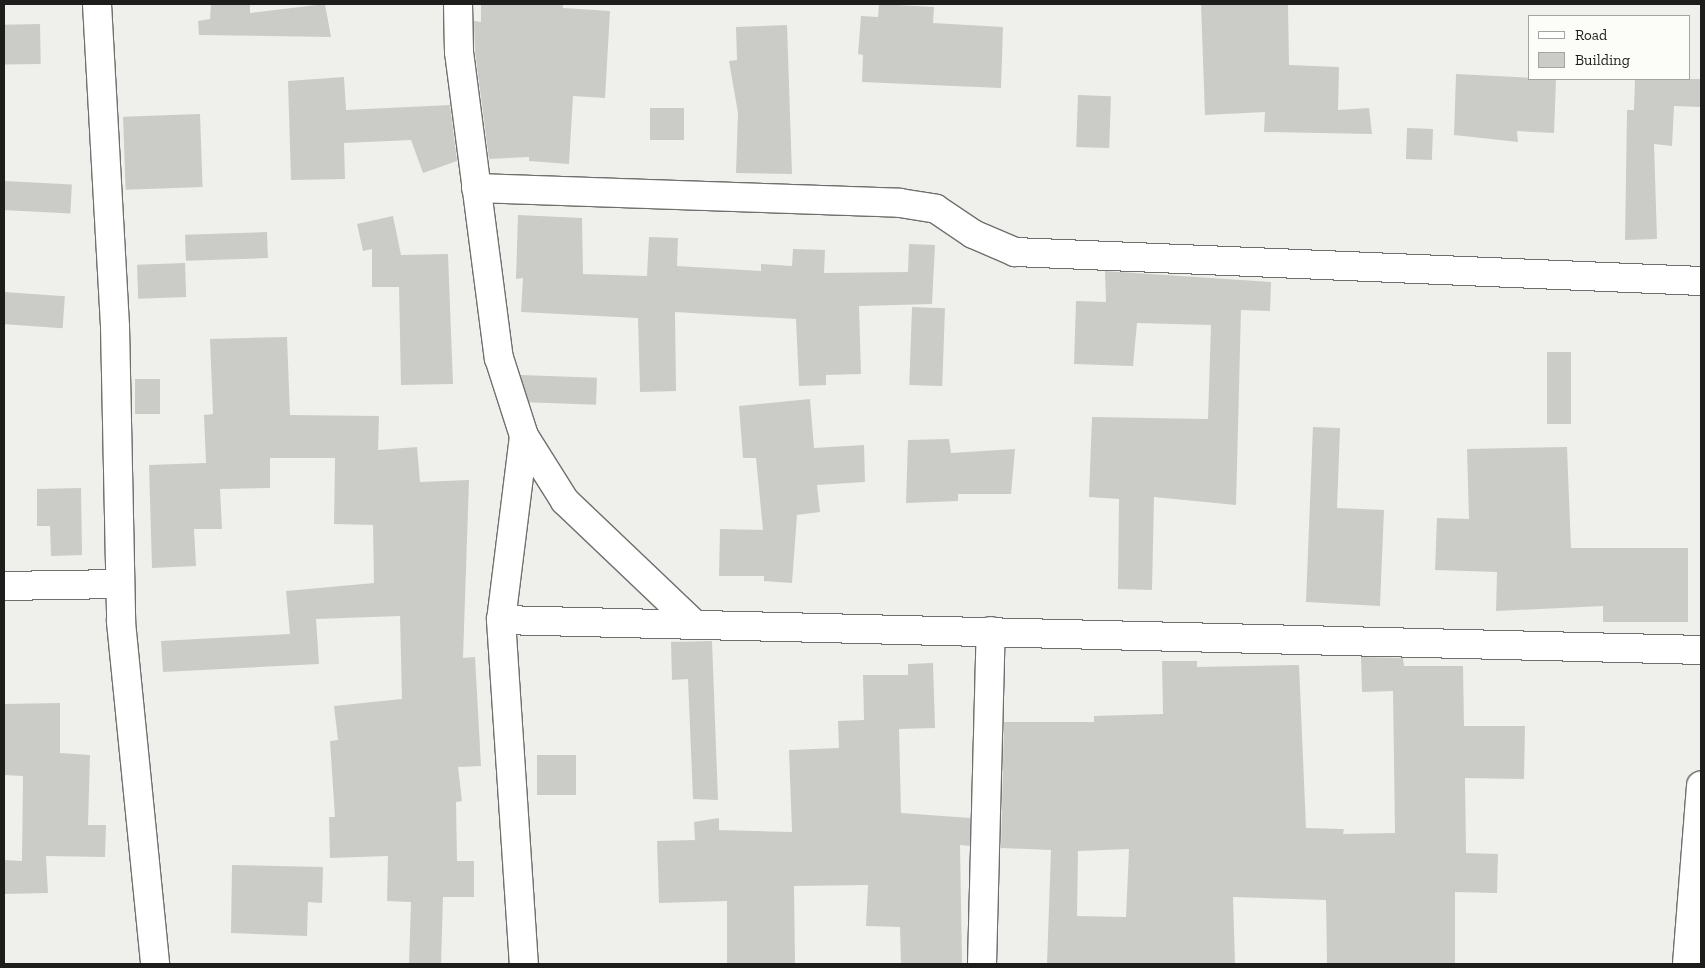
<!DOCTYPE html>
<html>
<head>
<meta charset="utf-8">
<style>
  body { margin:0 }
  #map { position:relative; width:1705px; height:968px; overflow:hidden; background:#efefec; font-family:"Zilla Slab",serif }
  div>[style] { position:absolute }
  .building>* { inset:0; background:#cbcbc8; transform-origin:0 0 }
  .roads { filter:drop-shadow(1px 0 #6f706d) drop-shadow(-1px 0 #6f706d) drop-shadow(0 1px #6f706d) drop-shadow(0 -1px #6f706d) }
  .minor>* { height:28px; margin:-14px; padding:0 14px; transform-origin:14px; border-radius:14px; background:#fff }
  span { translate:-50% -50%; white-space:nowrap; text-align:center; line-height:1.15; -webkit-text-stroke:4px #fcfcf9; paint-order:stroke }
  .frame { position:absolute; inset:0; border:5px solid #1d1d1c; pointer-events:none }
  .legend { position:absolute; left:1528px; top:15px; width:162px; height:65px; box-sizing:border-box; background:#fcfcf9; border:1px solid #a3a3a1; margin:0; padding:6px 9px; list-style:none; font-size:15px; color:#1d1d1c }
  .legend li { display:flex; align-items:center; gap:10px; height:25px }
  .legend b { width:25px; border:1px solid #a3a3a1 }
</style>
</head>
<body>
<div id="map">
  <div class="building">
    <i style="clip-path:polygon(211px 4px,250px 4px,250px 13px,325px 4px,331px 37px,199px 35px,198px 21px,210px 19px)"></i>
    <i style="clip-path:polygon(481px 4px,563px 4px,563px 8px,610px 11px,605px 98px,573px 96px,569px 164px,529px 161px,529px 157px,489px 159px,475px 51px,474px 21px,481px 22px)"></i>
    <i style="clip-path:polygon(879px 4px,934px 7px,933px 23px,1003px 27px,1001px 88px,862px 82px,863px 55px,858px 54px,861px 16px,878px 17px)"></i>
    <i style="clip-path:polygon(1201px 4px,1288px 4px,1289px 65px,1339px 67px,1338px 110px,1369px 108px,1372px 134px,1264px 132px,1265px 112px,1205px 115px)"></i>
    <i style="left:40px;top:24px;width:40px;height:36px;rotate:89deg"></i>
    <i style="clip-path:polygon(787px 25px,792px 174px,736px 173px,738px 113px,729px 61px,737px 60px,736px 27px)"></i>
    <i style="clip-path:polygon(1456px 74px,1556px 79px,1554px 133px,1517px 131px,1518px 142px,1454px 135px)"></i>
    <i style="clip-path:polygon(344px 77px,346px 110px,450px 105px,457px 161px,423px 173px,411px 140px,344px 143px,345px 179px,291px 180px,288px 81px)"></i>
    <i style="clip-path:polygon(1635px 79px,1701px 79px,1701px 107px,1674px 106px,1672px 146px,1654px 144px,1657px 239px,1625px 240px,1627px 110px,1634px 110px)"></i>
    <i style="left:1078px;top:95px;width:33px;height:52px;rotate:2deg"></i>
    <i style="left:650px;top:108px;width:34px;height:32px"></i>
    <i style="left:200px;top:114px;width:73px;height:77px;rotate:88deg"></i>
    <i style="left:1407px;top:128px;width:26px;height:31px;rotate:2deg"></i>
    <i style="left:4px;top:181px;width:68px;height:29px;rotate:3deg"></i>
    <i style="clip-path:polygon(518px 215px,582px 218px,583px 274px,647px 276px,649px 237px,678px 238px,677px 266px,761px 271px,761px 264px,792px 266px,793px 249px,825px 250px,824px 273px,908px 272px,909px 244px,935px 245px,932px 304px,859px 306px,861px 374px,826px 375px,826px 385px,799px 386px,796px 319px,675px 312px,676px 391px,640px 392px,638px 318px,521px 312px,523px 278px,516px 279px)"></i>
    <i style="clip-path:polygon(393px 216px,401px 255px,448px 254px,453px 384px,401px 385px,399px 287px,372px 287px,372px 249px,363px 251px,357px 224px)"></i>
    <i style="left:267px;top:232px;width:26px;height:82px;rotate:88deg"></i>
    <i style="left:185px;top:263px;width:34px;height:48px;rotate:88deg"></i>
    <i style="clip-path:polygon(1105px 271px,1271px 282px,1270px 311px,1241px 310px,1236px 505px,1154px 497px,1152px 590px,1118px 589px,1119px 499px,1089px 497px,1092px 417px,1208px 419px,1211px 325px,1137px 323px,1133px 366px,1074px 364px,1076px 301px,1106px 302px)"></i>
    <i style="left:4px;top:292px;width:61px;height:32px;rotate:4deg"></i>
    <i style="left:912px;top:307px;width:33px;height:78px;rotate:2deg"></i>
    <i style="clip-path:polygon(287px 337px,290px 415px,379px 416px,378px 450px,417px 447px,420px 482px,469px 480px,463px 658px,475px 657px,481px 766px,458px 767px,462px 801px,456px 802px,457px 861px,474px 861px,474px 897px,443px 897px,441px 964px,409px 964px,411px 902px,387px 901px,388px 856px,330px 858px,329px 817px,335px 817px,330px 741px,338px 740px,334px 706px,402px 699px,400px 616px,316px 619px,319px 664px,163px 672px,161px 641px,290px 634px,286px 591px,374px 583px,373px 525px,334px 524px,335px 458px,270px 458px,270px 488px,220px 489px,222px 529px,194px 529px,196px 566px,152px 568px,149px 465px,206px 463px,204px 415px,213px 414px,210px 339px)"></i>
    <i style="left:1547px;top:352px;width:24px;height:72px"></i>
    <i style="left:521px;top:375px;width:76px;height:27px;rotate:2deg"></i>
    <i style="left:135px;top:379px;width:25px;height:35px"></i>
    <i style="clip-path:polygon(810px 399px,814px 448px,864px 445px,865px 482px,817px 485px,820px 512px,797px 515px,792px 583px,764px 581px,764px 576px,719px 576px,720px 529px,763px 530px,756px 458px,743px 458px,739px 406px)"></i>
    <i style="clip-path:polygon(1313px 427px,1340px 428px,1337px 508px,1384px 510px,1380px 606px,1306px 602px)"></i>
    <i style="clip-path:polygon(949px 439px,951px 453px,1015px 449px,1011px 494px,958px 494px,958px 501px,906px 503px,908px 440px)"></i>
    <i style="clip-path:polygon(1567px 447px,1571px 548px,1688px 548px,1688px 622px,1603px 622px,1603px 606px,1496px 611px,1497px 572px,1435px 570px,1437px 518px,1469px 519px,1467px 449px)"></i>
    <i style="clip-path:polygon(81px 488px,82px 555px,51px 556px,50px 526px,37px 526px,37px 489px)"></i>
    <i style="clip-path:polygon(712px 641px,718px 800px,693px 799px,688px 679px,672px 680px,671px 642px)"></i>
    <i style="clip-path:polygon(evenodd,1361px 657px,1403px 658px,1404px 666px,1463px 666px,1464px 726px,1525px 726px,1524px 779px,1465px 778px,1466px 853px,1498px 854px,1497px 893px,1455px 892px,1455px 964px,1327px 964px,1326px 900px,1233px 897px,1235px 964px,1047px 964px,1051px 850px,1001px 848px,1004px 722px,1094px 722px,1094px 716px,1163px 714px,1162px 661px,1197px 661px,1197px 667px,1299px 665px,1306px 828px,1344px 829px,1343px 834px,1395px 833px,1393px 691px,1362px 692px,1361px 657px,1129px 849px,1126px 917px,1077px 916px,1078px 851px,1129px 849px)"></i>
    <i style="clip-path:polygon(933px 663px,935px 728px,899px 729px,901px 813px,970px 818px,970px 846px,960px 845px,962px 964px,901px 964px,900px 927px,866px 926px,868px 885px,794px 886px,795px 964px,727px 964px,727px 901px,659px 903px,657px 841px,695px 840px,694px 822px,719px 818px,719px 830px,792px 832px,789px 750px,839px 748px,838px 721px,864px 720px,863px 675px,908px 675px,908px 664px)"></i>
    <i style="clip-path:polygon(60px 703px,60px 753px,90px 755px,88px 825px,106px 825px,105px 857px,46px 856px,48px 893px,4px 894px,4px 860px,22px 861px,23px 776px,4px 775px,4px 704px)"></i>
    <i style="left:537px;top:755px;width:39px;height:40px"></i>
    <i style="clip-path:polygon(232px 865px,323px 867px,322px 903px,308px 902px,307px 936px,231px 933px)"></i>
  </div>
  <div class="roads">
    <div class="minor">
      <i style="left:97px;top:4px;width:323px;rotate:86.8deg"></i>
      <i style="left:115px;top:326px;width:296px;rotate:88.8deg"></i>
      <i style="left:121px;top:622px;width:344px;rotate:84.3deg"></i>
      <i style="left:458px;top:4px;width:48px;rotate:88.8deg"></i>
      <i style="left:459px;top:52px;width:309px;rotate:82.6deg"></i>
      <i style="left:499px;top:358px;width:82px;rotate:72.2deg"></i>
      <i style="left:524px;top:436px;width:77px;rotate:57.8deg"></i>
      <i style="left:565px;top:501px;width:175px;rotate:43.6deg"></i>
      <i style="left:476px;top:188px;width:424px;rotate:2deg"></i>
      <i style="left:900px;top:203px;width:36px;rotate:9deg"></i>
      <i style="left:936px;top:209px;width:45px;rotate:34deg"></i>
      <i style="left:973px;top:234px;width:46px;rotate:23.2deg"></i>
      <i style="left:1015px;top:252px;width:687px;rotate:2.42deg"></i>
      <i style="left:524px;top:436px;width:185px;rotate:97.1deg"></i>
      <i style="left:501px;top:620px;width:345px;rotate:86.2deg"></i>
      <i style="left:4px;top:586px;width:116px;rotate:-1deg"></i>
      <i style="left:501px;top:620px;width:1200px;rotate:1.43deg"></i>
      <i style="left:982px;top:964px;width:333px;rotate:-88.5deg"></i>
      <i style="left:1687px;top:964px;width:179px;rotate:-85.5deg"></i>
    </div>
  </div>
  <div class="frame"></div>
  <ul class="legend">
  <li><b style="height:6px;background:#fff"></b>Road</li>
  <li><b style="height:14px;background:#cbcbc8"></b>Building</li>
  </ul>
</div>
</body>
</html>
